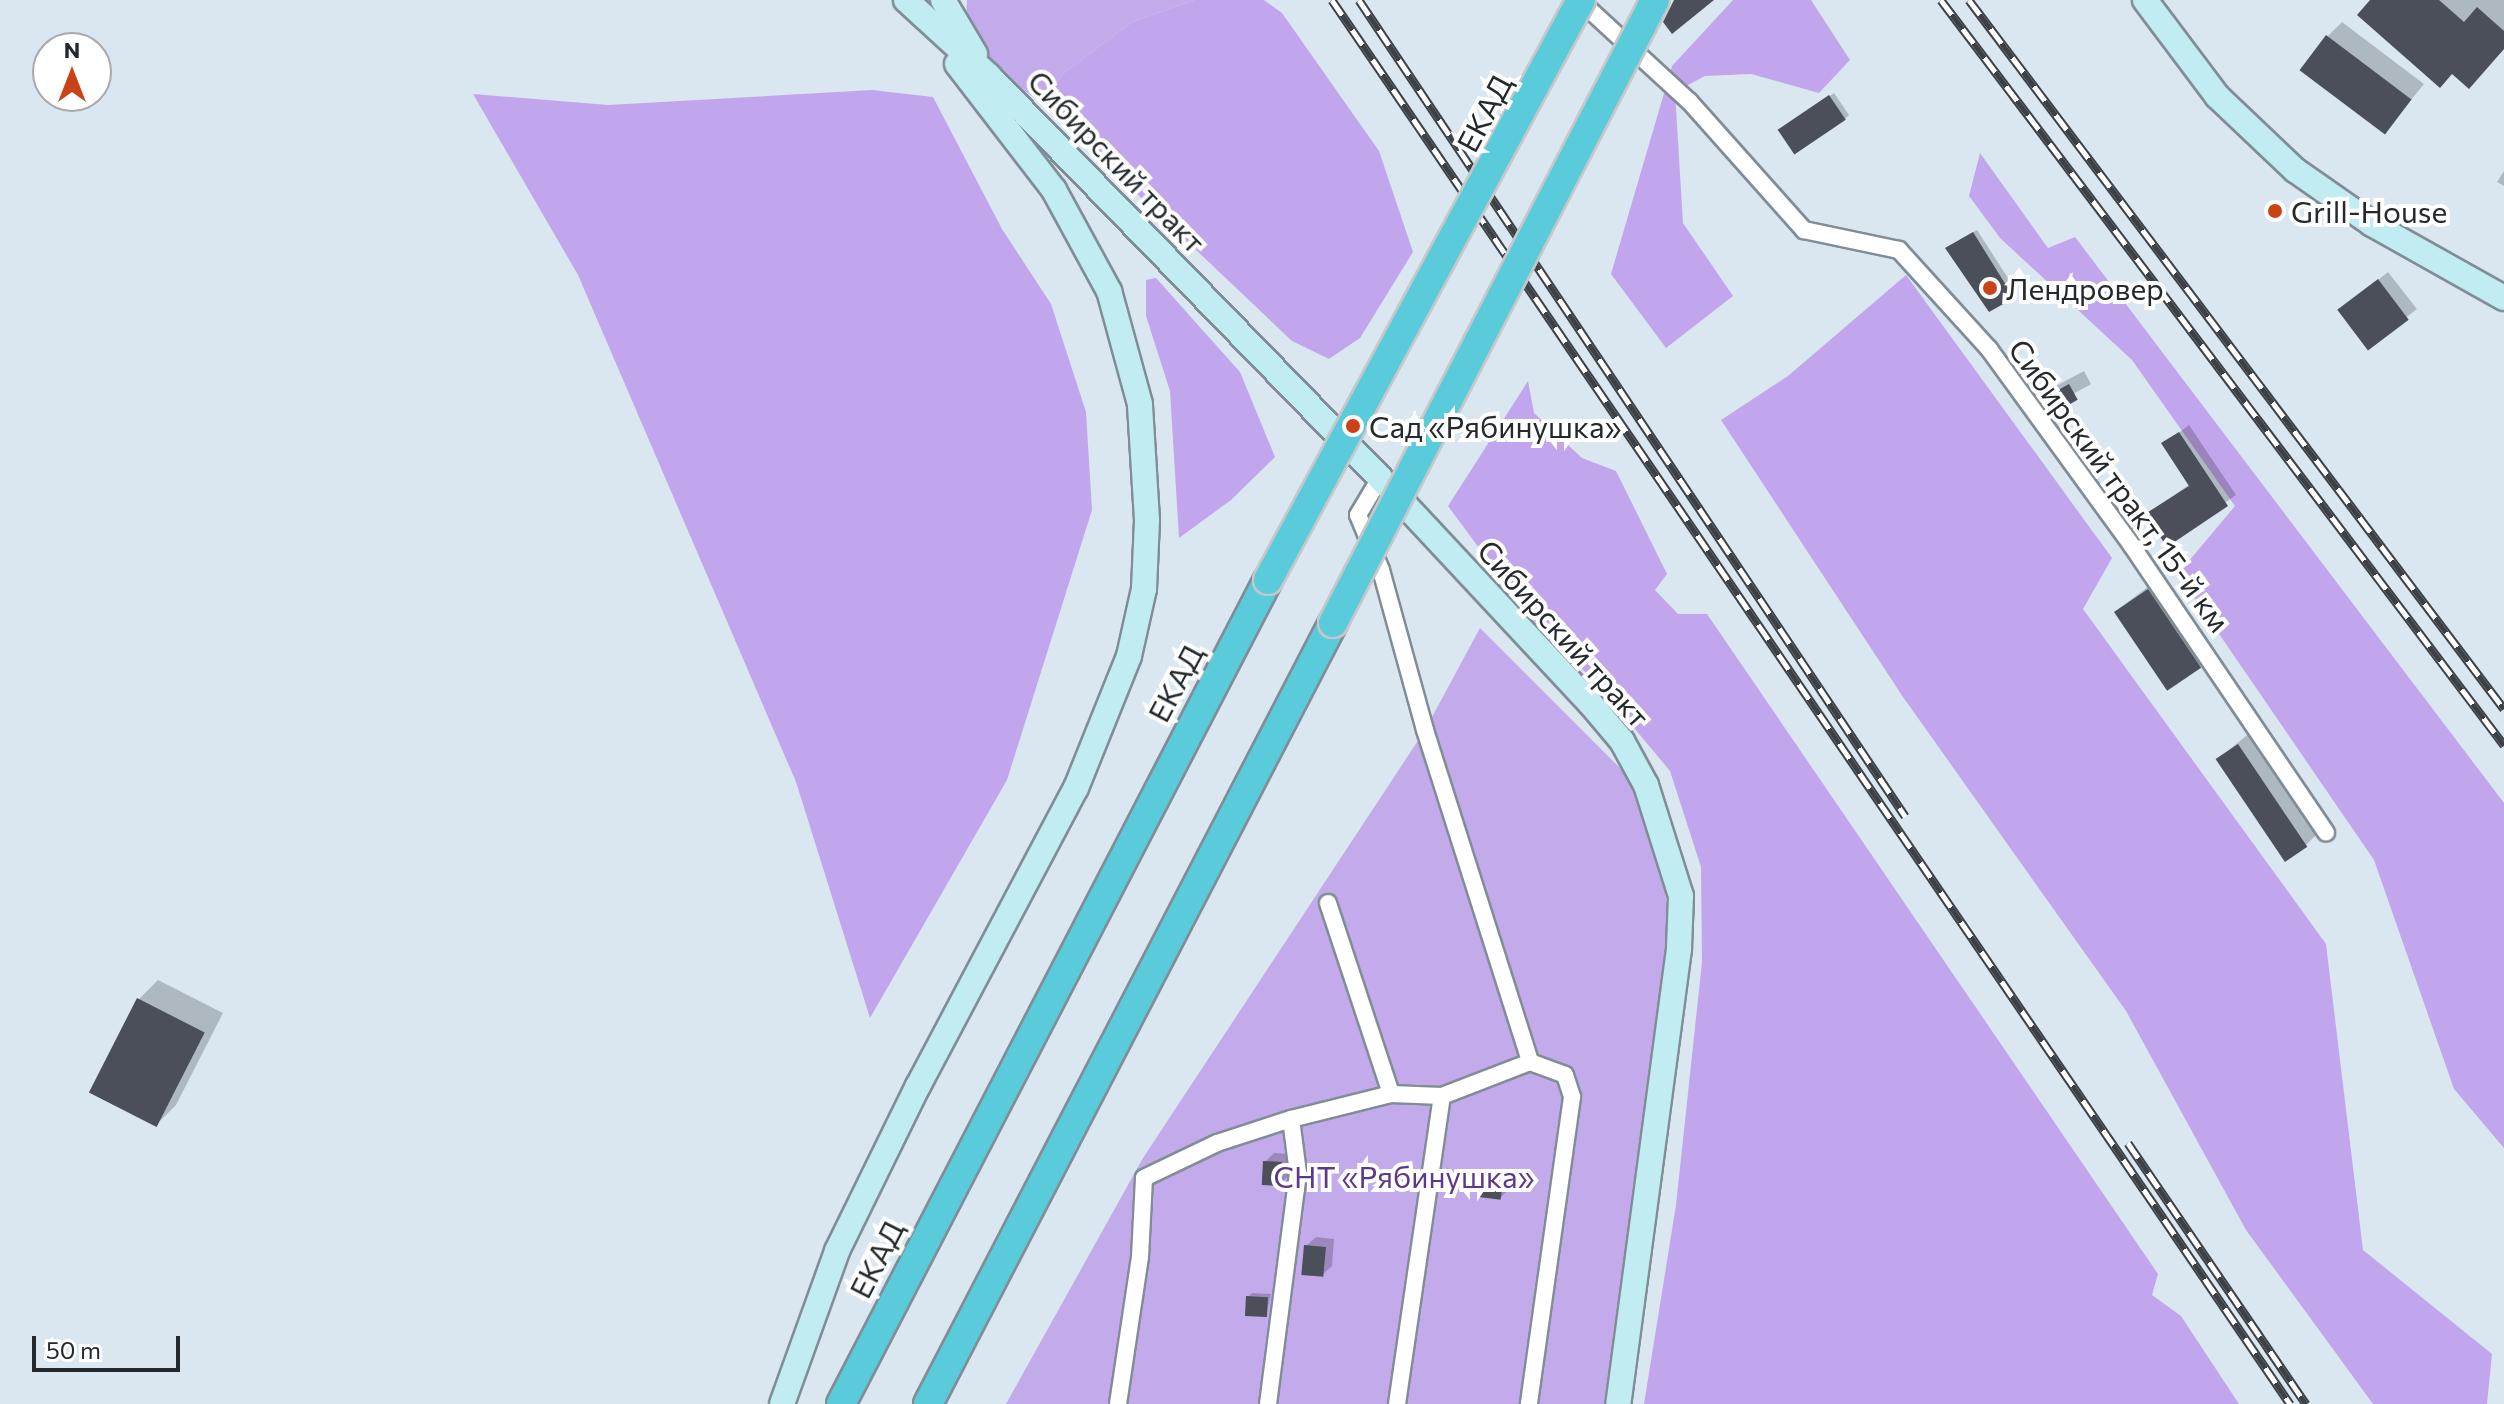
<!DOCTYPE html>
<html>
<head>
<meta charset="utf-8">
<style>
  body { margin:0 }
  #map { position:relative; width:2504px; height:1404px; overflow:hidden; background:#dae7f1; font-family:Commissioner,sans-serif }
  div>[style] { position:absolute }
  .green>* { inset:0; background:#c3aaeb }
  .forest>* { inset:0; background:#c2a6ed }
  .shadow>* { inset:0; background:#0003; transform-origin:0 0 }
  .building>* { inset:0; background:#4b4f5a; transform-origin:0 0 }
  .roads { filter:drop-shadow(2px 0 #818d96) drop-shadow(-2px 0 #818d96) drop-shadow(0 2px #818d96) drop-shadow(0 -2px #818d96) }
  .minor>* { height:16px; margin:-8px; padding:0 8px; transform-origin:8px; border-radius:8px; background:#fff }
  .secondary>* { height:24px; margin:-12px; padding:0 12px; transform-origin:12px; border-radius:12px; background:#c1ecf1 }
  .trunk>* { height:28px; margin:-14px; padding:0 14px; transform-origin:14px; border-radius:14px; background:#5acbda }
  .rail>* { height:9px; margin-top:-4.5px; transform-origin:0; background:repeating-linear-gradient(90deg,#fff 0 18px,#3b4146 0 36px); box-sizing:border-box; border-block:2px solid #3b4146 }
  .bridges { filter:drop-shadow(2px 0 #c6c7c8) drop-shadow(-2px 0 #c6c7c8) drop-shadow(0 2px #c6c7c8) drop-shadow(0 -2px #c6c7c8) }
  .trunk-bridge>* { height:28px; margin:-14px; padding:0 14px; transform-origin:14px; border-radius:14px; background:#5acbda }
  .dots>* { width:22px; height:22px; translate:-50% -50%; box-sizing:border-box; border:4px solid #fff; border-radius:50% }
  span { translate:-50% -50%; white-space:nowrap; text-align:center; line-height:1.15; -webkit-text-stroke:8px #fff; paint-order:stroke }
  .street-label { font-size:30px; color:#24292d }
  .poi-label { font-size:30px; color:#24292d }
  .left { translate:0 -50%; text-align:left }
  .park-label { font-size:30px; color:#5e388a }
  .north { position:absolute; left:32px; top:32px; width:80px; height:80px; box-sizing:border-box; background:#fff; border:2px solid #a7a9ab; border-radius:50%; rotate:0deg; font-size:22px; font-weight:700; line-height:32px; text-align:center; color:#24292d }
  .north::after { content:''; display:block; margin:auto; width:28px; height:36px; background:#ca4217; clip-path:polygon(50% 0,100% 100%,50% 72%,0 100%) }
  .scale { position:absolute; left:32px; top:1336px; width:148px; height:36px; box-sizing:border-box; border:4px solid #24292d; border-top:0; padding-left:10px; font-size:24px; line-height:28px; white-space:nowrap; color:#24292d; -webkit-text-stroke:6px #fff; paint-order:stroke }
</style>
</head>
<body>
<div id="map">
  <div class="green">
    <i style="clip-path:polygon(967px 0,1194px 0,1132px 22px,1065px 72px,1040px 102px,986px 63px,966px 22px)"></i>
    <i style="clip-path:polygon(1480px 628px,1637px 785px,1662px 867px,1670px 933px,1607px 1404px,1006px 1404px,1143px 1158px,1425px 730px)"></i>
  </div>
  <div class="forest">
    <i style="clip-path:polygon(1194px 0,1264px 0,1282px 13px,1379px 151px,1413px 252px,1360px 338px,1329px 359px,1292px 341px,1040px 102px,1065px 72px,1132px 22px)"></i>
    <i style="clip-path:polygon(1733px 0,1811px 0,1850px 60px,1819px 93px,1751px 74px,1705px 76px,1675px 92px,1683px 223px,1733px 296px,1666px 348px,1611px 274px,1672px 66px)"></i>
    <i style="clip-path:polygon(872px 90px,933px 97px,1002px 229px,1051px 304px,1086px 412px,1092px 510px,1007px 780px,870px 1018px,796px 782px,578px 275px,473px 94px,608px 105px)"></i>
    <i style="clip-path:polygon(1980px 153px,2048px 248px,2075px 237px,2504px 803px,2504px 1148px,2454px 1089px,2374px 860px,2178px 574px,2235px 506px,2132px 360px,2000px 238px,1969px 196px)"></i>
    <i style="clip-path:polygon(1906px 275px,2112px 558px,2083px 609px,2326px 944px,2363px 1250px,2492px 1354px,2487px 1404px,2373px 1404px,2246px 1230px,2126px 1011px,1903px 697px,1721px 420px,1788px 376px)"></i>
    <i style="clip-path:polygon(1156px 278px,1240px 372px,1275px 457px,1231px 500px,1179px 538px,1170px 391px,1146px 316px,1146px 280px)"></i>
    <i style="clip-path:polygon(1528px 381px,1534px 413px,1582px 458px,1616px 471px,1667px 574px,1655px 590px,1678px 614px,1707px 614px,2158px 1274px,2152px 1295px,2181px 1316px,2239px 1404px,1644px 1404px,1676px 1205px,1702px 962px,1701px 867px,1670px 771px,1600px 687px,1528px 614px,1448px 506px)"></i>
  </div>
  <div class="shadow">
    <i style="clip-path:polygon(2373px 0,2504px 0,2504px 49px,2469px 86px)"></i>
    <i style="clip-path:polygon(2342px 22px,2424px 84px,2385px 132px,2328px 36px)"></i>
    <i style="clip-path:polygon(1834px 93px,1849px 115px,1845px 119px,1785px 127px)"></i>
    <i style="clip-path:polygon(2504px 171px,2504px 186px,2497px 182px)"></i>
    <i style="clip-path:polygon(1977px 230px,2017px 292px,2013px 296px,1947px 248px)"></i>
    <i style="left:2388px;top:272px;width:47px;height:61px;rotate:52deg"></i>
    <i style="left:2084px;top:371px;width:15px;height:49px;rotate:62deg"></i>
    <i style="clip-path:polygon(2189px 425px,2236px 495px,2167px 544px,2147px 514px,2190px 484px,2164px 444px)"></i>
    <i style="clip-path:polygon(2162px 576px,2214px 652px,2200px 666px,2116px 611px)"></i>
    <i style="clip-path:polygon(2252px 731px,2320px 831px,2306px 845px,2218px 759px)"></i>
    <i style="clip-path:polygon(158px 980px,223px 1013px,176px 1105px,157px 1124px,91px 1091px,139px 999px)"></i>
    <i style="clip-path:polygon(1274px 1153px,1290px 1154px,1289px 1175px,1280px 1184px,1265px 1162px)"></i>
    <i style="clip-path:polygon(1490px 1170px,1511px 1174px,1509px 1189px,1499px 1199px,1481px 1180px)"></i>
    <i style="clip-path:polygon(1316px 1237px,1334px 1239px,1332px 1266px,1322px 1275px,1306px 1246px)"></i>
    <i style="clip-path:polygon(1252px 1293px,1271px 1294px,1266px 1315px,1248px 1297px)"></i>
  </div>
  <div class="building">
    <i style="clip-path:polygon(1674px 0,1714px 0,1672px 34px,1663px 22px)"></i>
    <i style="clip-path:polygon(2370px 0,2439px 0,2464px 22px,2477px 7px,2504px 31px,2504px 49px,2469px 89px,2452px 74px,2440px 88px,2357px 15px)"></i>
    <i style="left:2326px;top:35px;width:107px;height:44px;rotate:37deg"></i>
    <i style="left:1829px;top:95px;width:30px;height:62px;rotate:56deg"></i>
    <i style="clip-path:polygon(1973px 232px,2014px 298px,1989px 312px,1945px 248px)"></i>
    <i style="left:2378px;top:279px;width:51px;height:51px;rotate:53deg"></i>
    <i style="left:2069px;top:384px;width:18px;height:31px;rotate:61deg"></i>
    <i style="clip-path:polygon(2179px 432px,2228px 506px,2167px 547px,2145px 514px,2189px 486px,2161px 443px)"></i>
    <i style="left:2148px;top:589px;width:95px;height:41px;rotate:56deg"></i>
    <i style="left:2238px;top:744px;width:124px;height:27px;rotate:56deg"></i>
    <i style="left:137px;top:998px;width:76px;height:106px;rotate:27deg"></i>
    <i style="left:1263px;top:1161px;width:19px;height:24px;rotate:3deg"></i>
    <i style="left:1479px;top:1179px;width:24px;height:18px;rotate:7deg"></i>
    <i style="left:1304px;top:1245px;width:22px;height:30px;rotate:5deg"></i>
    <i style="left:1246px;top:1296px;width:22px;height:20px;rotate:3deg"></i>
  </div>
  <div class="roads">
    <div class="minor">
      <i style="left:1579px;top:0;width:149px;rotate:42.6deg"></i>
      <i style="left:1689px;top:101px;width:173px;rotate:48.3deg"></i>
      <i style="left:1804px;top:230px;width:97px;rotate:11.9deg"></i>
      <i style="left:1899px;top:250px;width:134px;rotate:47.7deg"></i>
      <i style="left:1989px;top:349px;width:243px;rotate:54deg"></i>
      <i style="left:2132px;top:546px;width:346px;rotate:55.9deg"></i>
      <i style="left:1380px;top:478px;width:43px;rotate:120.7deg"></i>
      <i style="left:1358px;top:515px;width:60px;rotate:67.3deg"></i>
      <i style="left:1381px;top:570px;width:166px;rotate:74.6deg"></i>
      <i style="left:1425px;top:730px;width:348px;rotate:72.4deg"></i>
      <i style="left:1328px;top:903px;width:201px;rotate:71.7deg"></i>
      <i style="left:1118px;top:1404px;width:149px;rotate:-81.5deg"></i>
      <i style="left:1140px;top:1257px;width:79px;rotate:-87.1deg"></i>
      <i style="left:1144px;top:1178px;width:81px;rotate:-25.6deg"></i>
      <i style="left:1217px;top:1143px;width:78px;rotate:-18deg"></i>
      <i style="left:1291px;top:1119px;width:103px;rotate:-14deg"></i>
      <i style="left:1391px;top:1094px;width:51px;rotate:2.2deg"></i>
      <i style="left:1442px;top:1096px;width:94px;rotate:-21.1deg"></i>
      <i style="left:1530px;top:1062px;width:37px;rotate:20deg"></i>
      <i style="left:1565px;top:1075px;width:23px;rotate:72deg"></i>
      <i style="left:1572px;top:1097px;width:310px;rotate:98deg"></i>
      <i style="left:1268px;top:1404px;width:233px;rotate:-82.6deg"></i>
      <i style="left:1298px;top:1173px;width:54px;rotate:-97.4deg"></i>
      <i style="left:1397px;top:1404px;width:311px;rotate:-81.7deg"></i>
    </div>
    <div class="secondary">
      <i style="left:906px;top:0;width:113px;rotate:42.5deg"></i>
      <i style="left:989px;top:76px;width:561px;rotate:45.79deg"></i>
      <i style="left:1380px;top:478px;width:308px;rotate:47deg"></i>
      <i style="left:1590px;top:703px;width:50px;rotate:49.9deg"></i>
      <i style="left:1622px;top:741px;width:50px;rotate:61.4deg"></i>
      <i style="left:1646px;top:785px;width:116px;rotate:72.5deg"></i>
      <i style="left:1681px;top:896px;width:53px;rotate:92.2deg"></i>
      <i style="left:1679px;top:949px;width:459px;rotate:97.6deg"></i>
      <i style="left:943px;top:0;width:63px;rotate:59.3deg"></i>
      <i style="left:2145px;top:0;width:120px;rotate:53.1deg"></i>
      <i style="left:2217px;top:96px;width:108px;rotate:43.5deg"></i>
      <i style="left:2295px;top:170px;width:94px;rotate:35deg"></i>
      <i style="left:2372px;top:224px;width:151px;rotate:29.3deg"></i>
      <i style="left:782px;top:1404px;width:163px;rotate:-70.2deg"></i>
      <i style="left:837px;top:1251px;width:184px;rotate:-63.9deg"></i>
      <i style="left:918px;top:1086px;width:337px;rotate:-62.1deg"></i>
      <i style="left:1076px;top:788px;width:142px;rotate:-68.1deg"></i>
      <i style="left:1129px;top:656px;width:69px;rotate:-77.4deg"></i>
      <i style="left:1144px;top:589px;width:69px;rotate:-87.5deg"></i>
      <i style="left:1147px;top:520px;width:116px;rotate:-93.5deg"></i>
      <i style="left:1140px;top:404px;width:117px;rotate:-105.3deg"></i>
      <i style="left:1109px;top:291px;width:115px;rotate:-118.6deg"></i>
      <i style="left:1054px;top:190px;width:159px;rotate:-127.6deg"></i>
    </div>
    <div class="trunk">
      <i style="left:841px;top:1404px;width:928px;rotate:-62.61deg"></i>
      <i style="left:928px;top:1404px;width:880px;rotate:-62.59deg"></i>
    </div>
  </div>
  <div class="rail">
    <i style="left:1332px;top:0;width:1700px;rotate:55.69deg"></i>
    <i style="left:1359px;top:0;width:982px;rotate:56.21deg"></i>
    <i style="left:1941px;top:0;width:934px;rotate:52.92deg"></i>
    <i style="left:1969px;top:0;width:888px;rotate:52.96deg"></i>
    <i style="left:2128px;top:1143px;width:316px;rotate:55.7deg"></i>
  </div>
  <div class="bridges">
    <div class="trunk-bridge">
      <i style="left:1268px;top:580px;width:659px;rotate:-61.65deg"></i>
      <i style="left:1333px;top:623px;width:701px;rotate:-62.67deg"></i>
    </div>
  </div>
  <div class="dots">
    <i style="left:2275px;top:211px;background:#ca4217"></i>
    <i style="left:1990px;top:288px;background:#ca4217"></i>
    <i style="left:1353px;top:426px;background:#ca4217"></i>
  </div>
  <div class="street-label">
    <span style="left:1484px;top:113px;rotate:-62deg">ЕКАД</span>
    <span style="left:1117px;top:161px;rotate:46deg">Сибирский тракт</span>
    <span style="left:2120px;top:485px;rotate:54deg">Сибирский тракт, 15-й км</span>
    <span style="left:1564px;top:633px;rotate:48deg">Сибирский тракт</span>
    <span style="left:1175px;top:683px;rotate:-62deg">ЕКАД</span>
    <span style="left:876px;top:1259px;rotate:-63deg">ЕКАД</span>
  </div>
  <div class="poi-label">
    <span class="left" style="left:2291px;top:211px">Grill-House</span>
    <span class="left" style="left:2006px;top:288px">Лендровер</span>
    <span class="left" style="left:1369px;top:426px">Сад «Рябинушка»</span>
  </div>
  <div class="park-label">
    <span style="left:1404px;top:1176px">СНТ «Рябинушка»</span>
  </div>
  <div class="north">N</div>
  <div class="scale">50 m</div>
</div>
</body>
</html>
